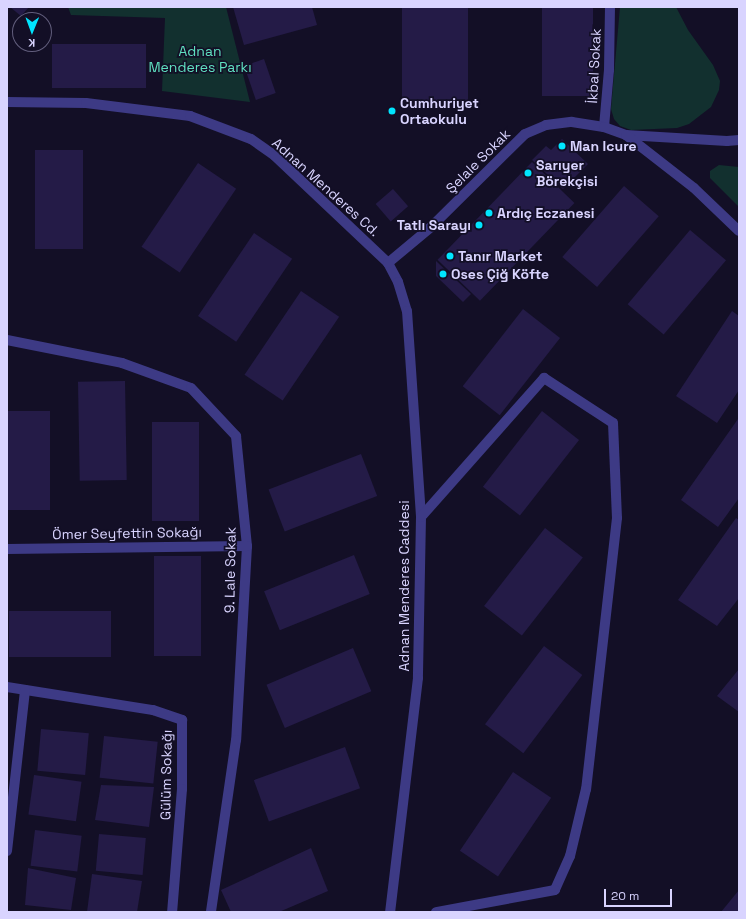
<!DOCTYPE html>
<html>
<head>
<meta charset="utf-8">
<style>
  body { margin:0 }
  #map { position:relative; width:746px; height:919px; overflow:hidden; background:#130f26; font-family:"Space Grotesk",sans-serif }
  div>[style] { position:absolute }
  .green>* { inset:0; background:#12302f }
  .building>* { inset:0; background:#241b47; transform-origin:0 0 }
  .minor>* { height:10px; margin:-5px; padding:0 5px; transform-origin:5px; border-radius:5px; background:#3d3a85 }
  .dots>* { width:11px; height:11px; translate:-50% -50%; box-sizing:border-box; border:2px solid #130f26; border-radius:50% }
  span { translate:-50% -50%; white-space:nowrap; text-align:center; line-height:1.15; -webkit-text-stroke:3.5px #130f26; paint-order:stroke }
  .park-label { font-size:14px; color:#5fe0c0 }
  .street-label { font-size:14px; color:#d9d4ff }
  .poi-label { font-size:14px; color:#d9d4ff; font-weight:700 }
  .left { translate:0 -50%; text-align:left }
  .right { translate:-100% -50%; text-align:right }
  .frame { position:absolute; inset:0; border:8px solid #d9d4ff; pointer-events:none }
  .north { position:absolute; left:12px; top:12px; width:40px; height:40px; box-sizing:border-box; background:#130f26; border:1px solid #625e7d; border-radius:50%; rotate:181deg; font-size:11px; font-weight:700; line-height:16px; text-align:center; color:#d9d4ff }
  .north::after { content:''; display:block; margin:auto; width:14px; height:18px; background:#00e5ff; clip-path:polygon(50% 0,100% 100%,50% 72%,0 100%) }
  .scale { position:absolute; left:604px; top:889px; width:68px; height:18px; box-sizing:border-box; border:2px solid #d9d4ff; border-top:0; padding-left:5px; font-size:12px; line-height:14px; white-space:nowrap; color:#d9d4ff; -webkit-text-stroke:3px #130f26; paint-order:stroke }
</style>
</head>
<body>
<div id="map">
  <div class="green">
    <i style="clip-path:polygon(68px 7px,226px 7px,250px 102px,162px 91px,165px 18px,71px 15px)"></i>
    <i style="clip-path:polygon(620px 7px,676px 7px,688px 30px,713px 65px,720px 81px,719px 90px,711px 107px,689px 124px,677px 128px,631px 130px,620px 126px,614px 119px,611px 109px)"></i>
    <i style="clip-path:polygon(719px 165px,739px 167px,739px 207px,710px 178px,710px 171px)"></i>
  </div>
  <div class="building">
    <i style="clip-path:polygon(10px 7px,29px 7px,21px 16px)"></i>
    <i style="clip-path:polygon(233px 7px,312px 7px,317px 25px,244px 45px)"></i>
    <i style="left:402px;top:7px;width:66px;height:95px"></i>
    <i style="left:542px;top:7px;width:51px;height:89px"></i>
    <i style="left:146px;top:44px;width:44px;height:94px;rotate:90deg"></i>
    <i style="left:264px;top:59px;width:36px;height:21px;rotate:71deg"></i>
    <i style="clip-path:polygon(562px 139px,588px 164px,563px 189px,532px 160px,546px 146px,551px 150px)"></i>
    <i style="left:35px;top:150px;width:48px;height:99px"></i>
    <i style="left:532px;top:162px;width:59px;height:136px;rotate:44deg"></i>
    <i style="left:198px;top:163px;width:46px;height:101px;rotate:34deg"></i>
    <i style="left:624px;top:186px;width:46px;height:94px;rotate:41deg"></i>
    <i style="left:393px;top:189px;width:23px;height:23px;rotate:49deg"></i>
    <i style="left:690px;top:230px;width:47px;height:97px;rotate:40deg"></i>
    <i style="left:254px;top:233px;width:46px;height:100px;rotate:34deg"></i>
    <i style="clip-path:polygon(436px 261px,471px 294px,463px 302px,436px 276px)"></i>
    <i style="left:301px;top:291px;width:46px;height:101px;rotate:34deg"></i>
    <i style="left:523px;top:309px;width:47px;height:98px;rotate:38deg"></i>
    <i style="clip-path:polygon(732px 311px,739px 316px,739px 390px,717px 423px,676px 396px)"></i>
    <i style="left:125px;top:381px;width:99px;height:47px;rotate:89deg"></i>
    <i style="left:50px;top:411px;width:99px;height:43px;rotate:90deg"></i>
    <i style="left:542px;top:411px;width:47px;height:96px;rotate:38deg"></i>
    <i style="clip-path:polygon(738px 419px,739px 498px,718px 527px,681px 500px)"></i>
    <i style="left:199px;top:422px;width:99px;height:47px;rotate:90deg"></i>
    <i style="left:361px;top:454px;width:45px;height:99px;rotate:69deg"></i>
    <i style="clip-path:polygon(736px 518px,739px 520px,739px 598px,717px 626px,678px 600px)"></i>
    <i style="left:545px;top:528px;width:48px;height:99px;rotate:38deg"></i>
    <i style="left:354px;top:555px;width:42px;height:97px;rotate:68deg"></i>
    <i style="left:201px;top:556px;width:100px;height:47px;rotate:90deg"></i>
    <i style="left:111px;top:611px;width:46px;height:102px;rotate:90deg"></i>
    <i style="left:544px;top:646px;width:48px;height:98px;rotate:37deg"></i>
    <i style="left:353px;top:648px;width:47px;height:94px;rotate:67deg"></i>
    <i style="clip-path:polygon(739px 669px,739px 712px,717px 696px)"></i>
    <i style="left:41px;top:729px;width:48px;height:42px;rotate:5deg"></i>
    <i style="left:104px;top:736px;width:54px;height:42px;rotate:6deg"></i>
    <i style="left:345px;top:747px;width:44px;height:97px;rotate:70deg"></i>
    <i style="left:513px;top:772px;width:46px;height:95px;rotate:34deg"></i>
    <i style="left:34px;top:775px;width:48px;height:40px;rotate:8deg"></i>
    <i style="clip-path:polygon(101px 785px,154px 787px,149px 827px,95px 820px)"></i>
    <i style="left:35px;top:830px;width:47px;height:36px;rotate:7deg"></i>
    <i style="left:99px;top:834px;width:47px;height:37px;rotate:5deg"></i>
    <i style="clip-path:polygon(311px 848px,328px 891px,279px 912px,231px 912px,221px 890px)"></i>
    <i style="clip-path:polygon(28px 868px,76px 878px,71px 910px,25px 905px)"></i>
    <i style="clip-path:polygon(92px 874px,142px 881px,137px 912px,87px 912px)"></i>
    <i style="clip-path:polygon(739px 890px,739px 912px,721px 912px)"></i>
  </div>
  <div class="minor">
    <i style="left:7px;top:102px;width:79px;rotate:0.7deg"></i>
    <i style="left:86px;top:103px;width:105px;rotate:7.1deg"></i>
    <i style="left:190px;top:116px;width:65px;rotate:20.7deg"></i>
    <i style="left:251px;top:139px;width:29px;rotate:35deg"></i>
    <i style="left:275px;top:156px;width:156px;rotate:43.4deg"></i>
    <i style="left:388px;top:263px;width:21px;rotate:62deg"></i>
    <i style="left:398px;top:282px;width:30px;rotate:73deg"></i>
    <i style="left:407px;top:311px;width:206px;rotate:86.1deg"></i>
    <i style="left:421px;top:517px;width:161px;rotate:91.1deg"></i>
    <i style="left:418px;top:678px;width:236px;rotate:96.8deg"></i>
    <i style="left:604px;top:127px;width:57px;rotate:-85deg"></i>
    <i style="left:609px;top:70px;width:63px;rotate:-89.1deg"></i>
    <i style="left:626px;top:135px;width:101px;rotate:3.4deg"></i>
    <i style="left:727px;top:141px;width:12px;rotate:-5deg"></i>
    <i style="left:388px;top:263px;width:56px;rotate:-39.9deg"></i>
    <i style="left:431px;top:227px;width:132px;rotate:-44.7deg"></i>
    <i style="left:525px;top:134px;width:23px;rotate:-23deg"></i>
    <i style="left:546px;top:125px;width:26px;rotate:-7deg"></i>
    <i style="left:572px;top:122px;width:32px;rotate:9deg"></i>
    <i style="left:604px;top:127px;width:23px;rotate:20deg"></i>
    <i style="left:626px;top:135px;width:86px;rotate:37.9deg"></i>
    <i style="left:694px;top:188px;width:62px;rotate:43.7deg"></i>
    <i style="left:7px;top:340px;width:117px;rotate:11.3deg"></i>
    <i style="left:122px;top:363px;width:73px;rotate:19.9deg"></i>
    <i style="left:191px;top:388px;width:66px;rotate:46.8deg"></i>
    <i style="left:236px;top:436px;width:111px;rotate:84.3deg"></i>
    <i style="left:247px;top:546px;width:194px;rotate:93.2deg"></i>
    <i style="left:236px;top:740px;width:174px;rotate:98.3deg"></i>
    <i style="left:421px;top:517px;width:186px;rotate:-48.5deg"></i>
    <i style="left:544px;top:378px;width:82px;rotate:33.1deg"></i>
    <i style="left:613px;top:423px;width:95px;rotate:87.6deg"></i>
    <i style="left:617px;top:518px;width:273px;rotate:96.5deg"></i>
    <i style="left:586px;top:789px;width:69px;rotate:103.4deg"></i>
    <i style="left:570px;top:856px;width:37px;rotate:114deg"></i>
    <i style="left:555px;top:890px;width:121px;rotate:169.5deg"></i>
    <i style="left:7px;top:549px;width:240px;rotate:-0.7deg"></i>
    <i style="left:7px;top:687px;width:148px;rotate:9deg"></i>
    <i style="left:153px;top:710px;width:31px;rotate:19deg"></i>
    <i style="left:182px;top:720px;width:69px;rotate:90deg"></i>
    <i style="left:182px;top:789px;width:123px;rotate:94.6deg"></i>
    <i style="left:7px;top:851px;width:162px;rotate:-83.6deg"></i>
  </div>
  <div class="dots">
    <i style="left:392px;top:111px;background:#00e5ff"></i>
    <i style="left:562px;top:146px;background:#00e5ff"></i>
    <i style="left:528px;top:173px;background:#00e5ff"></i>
    <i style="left:489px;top:213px;background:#00e5ff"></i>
    <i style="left:479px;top:225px;background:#00e5ff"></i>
    <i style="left:450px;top:256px;background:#00e5ff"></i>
    <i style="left:443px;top:274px;background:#00e5ff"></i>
  </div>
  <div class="park-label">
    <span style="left:200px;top:59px">Adnan<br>Menderes Parkı</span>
  </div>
  <div class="street-label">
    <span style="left:594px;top:66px;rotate:-87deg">İkbal Sokak</span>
    <span style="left:478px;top:161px;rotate:-45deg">Şelale Sokak</span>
    <span style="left:326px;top:187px;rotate:42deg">Adnan Menderes Cd.</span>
    <span style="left:127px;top:533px;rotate:-1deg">Ömer Seyfettin Sokağı</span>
    <span style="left:230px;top:570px;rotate:-89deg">9. Lale Sokak</span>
    <span style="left:404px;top:586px;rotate:-90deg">Adnan Menderes Caddesi</span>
    <span style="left:166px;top:775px;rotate:-89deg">Gülüm Sokağı</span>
  </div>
  <div class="poi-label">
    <span class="left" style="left:400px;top:111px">Cumhuriyet<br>Ortaokulu</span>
    <span class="left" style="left:570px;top:146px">Man Icure</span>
    <span class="left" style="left:536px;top:173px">Sarıyer<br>Börekçisi</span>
    <span class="left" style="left:497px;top:213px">Ardıç Eczanesi</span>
    <span class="right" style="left:471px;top:225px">Tatlı Sarayı</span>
    <span class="left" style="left:458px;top:256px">Tanır Market</span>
    <span class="left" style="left:451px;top:274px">Oses Çiğ Köfte</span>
  </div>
  <div class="frame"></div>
  <div class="north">K</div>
  <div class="scale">20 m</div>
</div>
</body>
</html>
